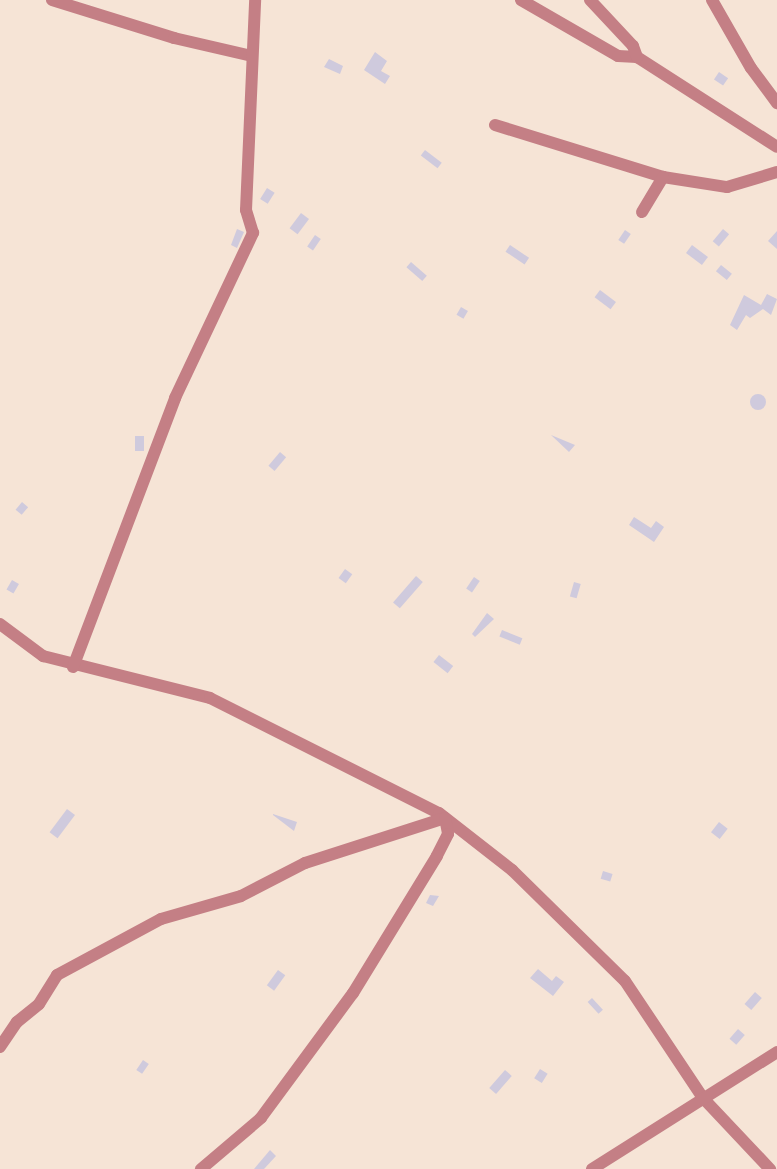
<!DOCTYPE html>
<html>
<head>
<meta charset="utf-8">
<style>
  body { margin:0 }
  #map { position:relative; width:777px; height:1169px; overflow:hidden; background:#f6e4d6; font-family:"Space Grotesk",sans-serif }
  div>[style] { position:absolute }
  .building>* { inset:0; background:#cfcadd; transform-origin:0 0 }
  .round { border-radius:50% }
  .minor>* { height:12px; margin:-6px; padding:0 6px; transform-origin:6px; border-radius:6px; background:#c47f85 }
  span { translate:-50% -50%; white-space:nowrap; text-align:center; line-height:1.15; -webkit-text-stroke:4.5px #f6e4d6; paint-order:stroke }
</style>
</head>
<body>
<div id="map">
  <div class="building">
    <i style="clip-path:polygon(375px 52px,387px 61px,381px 71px,390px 76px,385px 84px,364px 70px)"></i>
    <i style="clip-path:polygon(329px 59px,343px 66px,340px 74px,324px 67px)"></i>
    <i style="left:719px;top:72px;width:11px;height:9px;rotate:34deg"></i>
    <i style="left:425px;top:150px;width:21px;height:7px;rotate:37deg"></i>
    <i style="left:267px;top:188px;width:9px;height:13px;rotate:32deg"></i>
    <i style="left:301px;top:213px;width:10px;height:19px;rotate:37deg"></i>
    <i style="clip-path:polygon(237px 229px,244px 232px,237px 248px,231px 245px)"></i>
    <i style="left:723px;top:229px;width:8px;height:16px;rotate:40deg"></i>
    <i style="left:625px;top:230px;width:7px;height:12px;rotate:34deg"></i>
    <i style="clip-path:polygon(777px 231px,777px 249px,768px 241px)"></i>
    <i style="left:315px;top:235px;width:7px;height:14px;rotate:34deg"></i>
    <i style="left:510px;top:245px;width:23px;height:8px;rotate:34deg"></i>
    <i style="left:692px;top:245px;width:20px;height:10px;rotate:37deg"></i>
    <i style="left:411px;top:262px;width:21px;height:7px;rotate:41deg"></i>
    <i style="left:721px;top:265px;width:14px;height:8px;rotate:39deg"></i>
    <i style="left:600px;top:290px;width:20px;height:9px;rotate:37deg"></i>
    <i style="clip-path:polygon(767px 294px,777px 299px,771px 315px,763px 309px,750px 318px,746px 315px,737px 330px,730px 325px,744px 295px,761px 305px)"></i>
    <i style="left:461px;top:307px;width:8px;height:9px;rotate:30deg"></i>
    <i class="round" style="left:750px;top:394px;width:16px;height:16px"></i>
    <i style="clip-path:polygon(551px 435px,575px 445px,569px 452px)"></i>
    <i style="left:135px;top:436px;width:9px;height:15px"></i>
    <i style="left:280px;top:452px;width:8px;height:18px;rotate:40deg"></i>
    <i style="left:22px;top:502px;width:8px;height:10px;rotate:40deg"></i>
    <i style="clip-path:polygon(634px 517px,651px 528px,656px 521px,664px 527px,654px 542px,629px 525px)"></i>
    <i style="left:345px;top:569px;width:9px;height:11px;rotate:36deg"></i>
    <i style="left:416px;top:576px;width:9px;height:35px;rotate:41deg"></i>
    <i style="left:474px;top:577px;width:7px;height:14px;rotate:34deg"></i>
    <i style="left:12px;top:580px;width:8px;height:11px;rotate:30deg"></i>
    <i style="left:574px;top:582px;width:7px;height:15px;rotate:16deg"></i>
    <i style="clip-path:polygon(487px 613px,494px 619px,475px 637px,472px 634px)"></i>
    <i style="left:502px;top:630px;width:22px;height:7px;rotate:22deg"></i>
    <i style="left:439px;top:655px;width:18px;height:9px;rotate:38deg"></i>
    <i style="left:67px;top:809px;width:10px;height:29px;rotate:37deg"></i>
    <i style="clip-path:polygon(273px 814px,297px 822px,294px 831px,273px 815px)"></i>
    <i style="left:719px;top:822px;width:11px;height:13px;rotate:38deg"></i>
    <i style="left:603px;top:871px;width:10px;height:8px;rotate:17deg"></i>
    <i style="clip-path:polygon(430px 895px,439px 896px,433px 906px,426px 903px)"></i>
    <i style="clip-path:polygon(538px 969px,552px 981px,556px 976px,564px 982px,553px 996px,530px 978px)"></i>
    <i style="left:278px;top:970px;width:9px;height:19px;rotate:36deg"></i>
    <i style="left:755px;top:992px;width:9px;height:16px;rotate:41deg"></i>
    <i style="left:592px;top:998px;width:16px;height:6px;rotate:47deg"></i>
    <i style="left:738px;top:1029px;width:9px;height:13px;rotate:41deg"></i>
    <i style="left:143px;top:1060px;width:7px;height:12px;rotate:34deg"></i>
    <i style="left:540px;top:1069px;width:9px;height:11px;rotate:32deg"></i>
    <i style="left:505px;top:1070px;width:9px;height:24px;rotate:41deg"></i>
    <i style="clip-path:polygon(270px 1150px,276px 1156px,264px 1169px,254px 1169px)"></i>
  </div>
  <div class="minor">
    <i style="left:52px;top:0;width:128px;rotate:17.3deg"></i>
    <i style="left:174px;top:38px;width:80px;rotate:13deg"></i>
    <i style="left:521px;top:0;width:112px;rotate:30deg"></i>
    <i style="left:618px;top:56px;width:19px;rotate:3deg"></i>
    <i style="left:637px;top:57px;width:166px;rotate:32.7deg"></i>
    <i style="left:590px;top:0;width:63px;rotate:46.9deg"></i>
    <i style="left:633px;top:46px;width:12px;rotate:70deg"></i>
    <i style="left:712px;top:0;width:78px;rotate:60.2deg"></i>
    <i style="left:751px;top:68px;width:44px;rotate:53.4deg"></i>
    <i style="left:495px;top:125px;width:176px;rotate:17.2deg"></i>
    <i style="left:663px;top:177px;width:65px;rotate:8.9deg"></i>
    <i style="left:727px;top:187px;width:52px;rotate:-16.7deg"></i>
    <i style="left:642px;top:212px;width:41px;rotate:-59deg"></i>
    <i style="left:0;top:624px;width:54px;rotate:36.7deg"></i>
    <i style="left:43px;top:656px;width:172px;rotate:14.1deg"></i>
    <i style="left:210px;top:698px;width:256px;rotate:26.7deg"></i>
    <i style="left:439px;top:813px;width:93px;rotate:38deg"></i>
    <i style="left:512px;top:870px;width:158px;rotate:44.5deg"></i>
    <i style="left:625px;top:981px;width:141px;rotate:56.3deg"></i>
    <i style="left:703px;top:1098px;width:98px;rotate:46.7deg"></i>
    <i style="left:73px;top:667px;width:288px;rotate:-69.2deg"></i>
    <i style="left:175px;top:398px;width:183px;rotate:-64.7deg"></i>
    <i style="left:253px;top:233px;width:24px;rotate:-107deg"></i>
    <i style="left:246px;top:210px;width:210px;rotate:-87.5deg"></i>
    <i style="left:0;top:1047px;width:30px;rotate:-56deg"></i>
    <i style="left:17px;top:1022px;width:28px;rotate:-39deg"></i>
    <i style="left:39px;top:1004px;width:34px;rotate:-58deg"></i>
    <i style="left:57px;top:975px;width:118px;rotate:-28.3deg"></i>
    <i style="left:161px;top:919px;width:83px;rotate:-16deg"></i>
    <i style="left:241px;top:896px;width:72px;rotate:-27.3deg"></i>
    <i style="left:305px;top:863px;width:147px;rotate:-17.8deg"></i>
    <i style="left:445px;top:818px;width:16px;rotate:79deg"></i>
    <i style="left:448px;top:834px;width:25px;rotate:117deg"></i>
    <i style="left:437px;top:856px;width:161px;rotate:121.5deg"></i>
    <i style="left:353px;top:993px;width:155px;rotate:126.4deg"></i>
    <i style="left:261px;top:1118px;width:79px;rotate:139.6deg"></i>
    <i style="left:592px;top:1169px;width:219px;rotate:-32.3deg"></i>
  </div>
</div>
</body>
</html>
